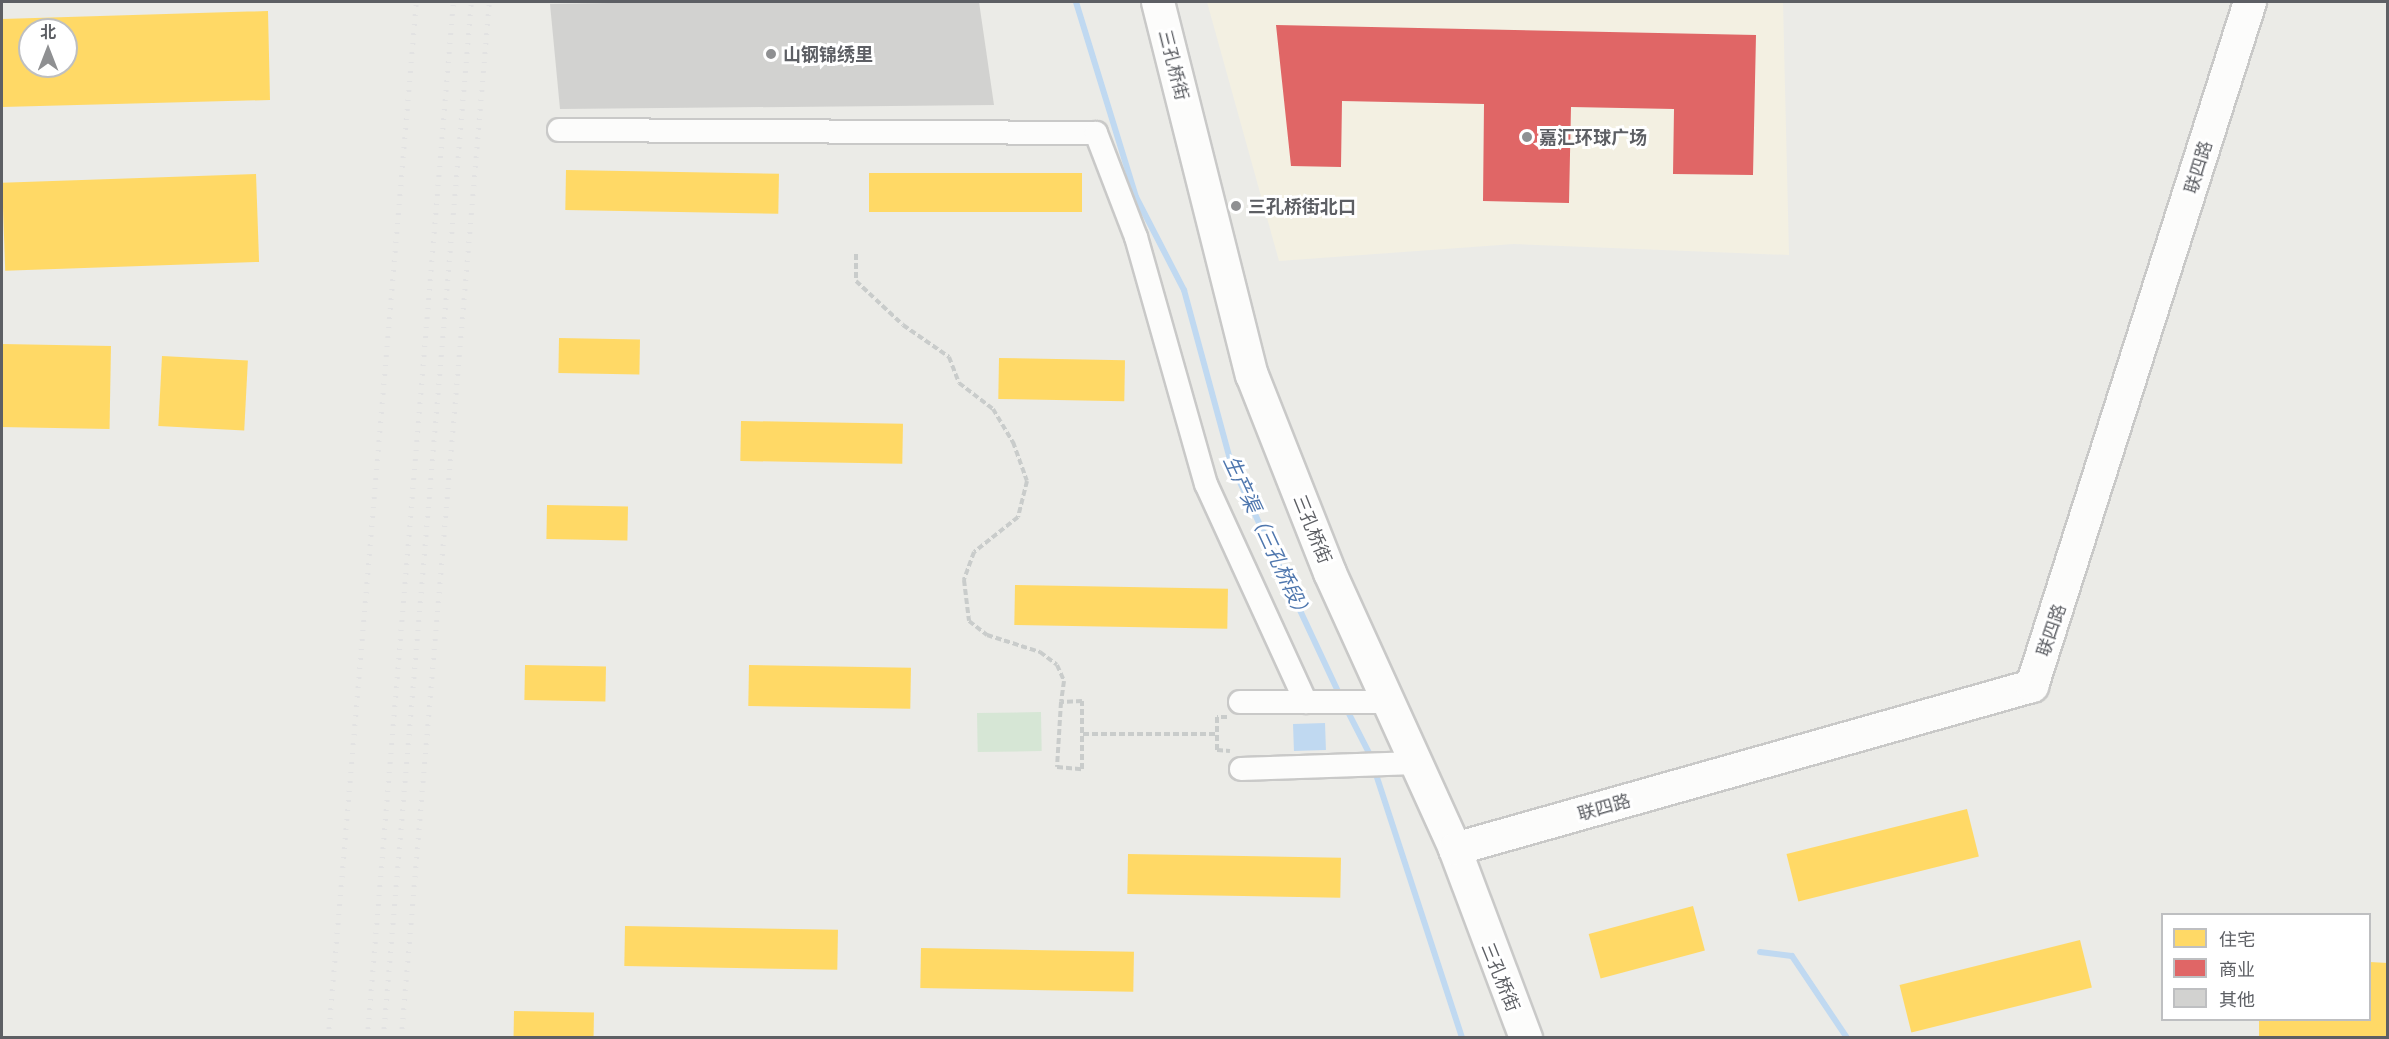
<!DOCTYPE html>
<html>
<head>
<meta charset="utf-8">
<style>
  body { margin:0 }
  #map { position:relative; width:2389px; height:1039px; overflow:hidden; background:#ebebe7; font-family:"Open Sans","Noto Sans SC",sans-serif }
  div>[style] { position:absolute }
  .commercial>* { inset:0; background:#f3f0e2 }
  .green>* { inset:0; background:#d6e6d5; transform-origin:0 0 }
  .water>* { inset:0; background:#c0d9f1; transform-origin:0 0 }
  .homes>* { inset:0; background:#ffd966; transform-origin:0 0 }
  .shops>* { inset:0; background:#e06666 }
  .stream>* { height:6px; margin:-3px; padding:0 3px; transform-origin:3px; border-radius:3px; background:#c0d9f1 }
  .building>* { inset:0; background:#d2d2d0 }
  .path>* { height:4px; margin-top:-2px; transform-origin:0; background:repeating-linear-gradient(90deg,#c9cccb 0 6px,transparent 0 9px) }
  .roads { filter:drop-shadow(2px 0 #c9c9c8) drop-shadow(-2px 0 #c9c9c8) drop-shadow(0 2px #c9c9c8) drop-shadow(0 -2px #c9c9c8) }
  .street>* { height:22px; margin:-11px; padding:0 11px; transform-origin:11px; border-radius:11px; background:#fcfcfb }
  .secondary>* { height:32px; margin:-16px; padding:0 16px; transform-origin:16px; border-radius:16px; background:#fcfcfb }
  .rail>* { height:4.5px; margin-top:-2.25px; transform-origin:0; background:repeating-linear-gradient(90deg,#e2e2e2 0 1.5px,transparent 0 9.5px) }
  .dots>* { width:16px; height:16px; translate:-50% -50%; box-sizing:border-box; border:3px solid #fff; border-radius:50% }
  span { translate:-50% -50%; white-space:nowrap; text-align:center; line-height:1.15; -webkit-text-stroke:6px #fff; paint-order:stroke }
  .poi-label { font-size:18px; color:#5d5f64; font-weight:700 }
  .left { translate:0 -50%; text-align:left }
  .street-label { font-size:18px; color:#5d5f64 }
  .water-label { font-size:20px; color:#4f77ae; font-style:italic }
  .frame { position:absolute; inset:0; border:3px solid #5d5f64; pointer-events:none }
  .legend { position:absolute; left:2161px; top:913px; width:210px; height:108px; box-sizing:border-box; background:#fff; border:2px solid #bebfc1; margin:0; padding:8px 10px; list-style:none; font-size:18px; color:#5d5f64 }
  .legend li { display:flex; align-items:center; gap:12px; height:30px }
  .legend b { width:30px; border:2px solid #bebfc1 }
  .north { position:absolute; left:18px; top:18px; width:60px; height:60px; box-sizing:border-box; background:#fff; border:2px solid #bebfc1; border-radius:50%; rotate:0deg; font-size:16px; font-weight:700; line-height:24px; text-align:center; color:#5d5f64 }
  .north::after { content:''; display:block; margin:auto; width:21px; height:27px; background:#8f9092; clip-path:polygon(50% 0,100% 100%,50% 72%,0 100%) }
</style>
</head>
<body>
<div id="map">
  <div class="commercial">
    <i style="clip-path:polygon(1207px 2px,1783px 2px,1789px 255px,1514px 244px,1279px 261px)"></i>
  </div>
  <div class="green">
    <i style="left:1041px;top:712px;width:39px;height:64px;rotate:89deg"></i>
  </div>
  <div class="water">
    <i style="left:1325px;top:723px;width:27px;height:32px;rotate:88deg"></i>
  </div>
  <div class="homes">
    <i style="clip-path:polygon(evenodd,268px 11px,270px 100px,2px 107px,2px 19px,268px 11px,30px 30px,66px 30px,66px 66px,30px 66px,30px 30px)"></i>
    <i style="left:566px;top:170px;width:213px;height:40px;rotate:1deg"></i>
    <i style="left:869px;top:173px;width:213px;height:39px"></i>
    <i style="left:256px;top:174px;width:88px;height:254px;rotate:88deg"></i>
    <i style="left:559px;top:338px;width:81px;height:35px;rotate:1deg"></i>
    <i style="left:2px;top:344px;width:109px;height:83px;rotate:1deg"></i>
    <i style="left:162px;top:356px;width:86px;height:70px;rotate:3deg"></i>
    <i style="left:999px;top:358px;width:126px;height:41px;rotate:1deg"></i>
    <i style="left:741px;top:421px;width:162px;height:40px;rotate:1deg"></i>
    <i style="left:547px;top:505px;width:81px;height:34px;rotate:1deg"></i>
    <i style="left:1015px;top:585px;width:213px;height:40px;rotate:1deg"></i>
    <i style="left:525px;top:665px;width:81px;height:35px;rotate:1deg"></i>
    <i style="left:749px;top:665px;width:162px;height:41px;rotate:1deg"></i>
    <i style="left:1967px;top:809px;width:49px;height:186px;rotate:76deg"></i>
    <i style="left:1128px;top:854px;width:213px;height:40px;rotate:1deg"></i>
    <i style="left:1693px;top:906px;width:46px;height:108px;rotate:75deg"></i>
    <i style="left:625px;top:926px;width:213px;height:40px;rotate:1deg"></i>
    <i style="left:2080px;top:940px;width:49px;height:186px;rotate:76deg"></i>
    <i style="left:921px;top:948px;width:213px;height:40px;rotate:1deg"></i>
    <i style="clip-path:polygon(2370px 962px,2388px 963px,2388px 1038px,2259px 1038px,2259px 1020px,2370px 1020px)"></i>
    <i style="left:514px;top:1011px;width:80px;height:27px;rotate:1deg"></i>
  </div>
  <div class="shops">
    <i style="clip-path:polygon(1276px 25px,1756px 35px,1753px 175px,1673px 174px,1674px 109px,1571px 107px,1569px 203px,1483px 201px,1484px 104px,1342px 101px,1341px 167px,1291px 166px)"></i>
  </div>
  <div class="stream">
    <i style="left:1076px;top:2px;width:204px;rotate:72.9deg"></i>
    <i style="left:1136px;top:197px;width:105px;rotate:62.7deg"></i>
    <i style="left:1184px;top:290px;width:179px;rotate:74.8deg"></i>
    <i style="left:1231px;top:463px;width:257px;rotate:64.9deg"></i>
    <i style="left:1346px;top:708px;width:51px;rotate:62.9deg"></i>
    <i style="left:1369px;top:753px;width:300px;rotate:71.9deg"></i>
    <i style="left:1760px;top:952px;width:32px;rotate:7deg"></i>
    <i style="left:1792px;top:956px;width:99px;rotate:56.1deg"></i>
  </div>
  <div class="building">
    <i style="clip-path:polygon(673px 2px,979px 2px,994px 105px,560px 109px,550px 4px)"></i>
  </div>
  <div class="path">
    <i style="left:856px;top:254px;width:27px;rotate:90deg"></i>
    <i style="left:856px;top:281px;width:64px;rotate:43.1deg"></i>
    <i style="left:903px;top:325px;width:56px;rotate:34.8deg"></i>
    <i style="left:949px;top:357px;width:28px;rotate:69deg"></i>
    <i style="left:959px;top:383px;width:43px;rotate:37.4deg"></i>
    <i style="left:993px;top:409px;width:39px;rotate:59deg"></i>
    <i style="left:1013px;top:442px;width:41px;rotate:70.3deg"></i>
    <i style="left:1027px;top:481px;width:37px;rotate:104deg"></i>
    <i style="left:1018px;top:517px;width:56px;rotate:141.5deg"></i>
    <i style="left:974px;top:552px;width:30px;rotate:110deg"></i>
    <i style="left:964px;top:580px;width:41px;rotate:83deg"></i>
    <i style="left:969px;top:621px;width:23px;rotate:38deg"></i>
    <i style="left:987px;top:635px;width:56px;rotate:17.8deg"></i>
    <i style="left:1040px;top:652px;width:21px;rotate:37deg"></i>
    <i style="left:1057px;top:665px;width:17px;rotate:66deg"></i>
    <i style="left:1064px;top:681px;width:21px;rotate:98deg"></i>
    <i style="left:1061px;top:702px;width:65px;rotate:93.5deg"></i>
    <i style="left:1057px;top:767px;width:25px;rotate:5deg"></i>
    <i style="left:1082px;top:769px;width:68px;rotate:-90deg"></i>
    <i style="left:1082px;top:701px;width:21px;rotate:177deg"></i>
    <i style="left:1227px;top:717px;width:10px;rotate:180deg"></i>
    <i style="left:1217px;top:717px;width:33px;rotate:90deg"></i>
    <i style="left:1217px;top:750px;width:13px;rotate:4deg"></i>
    <i style="left:1083px;top:734px;width:134px"></i>
  </div>
  <div class="roads">
    <div class="street">
      <i style="left:559px;top:130px;width:537px;rotate:0.32deg"></i>
      <i style="left:1096px;top:133px;width:111px;rotate:69deg"></i>
      <i style="left:1136px;top:237px;width:257px;rotate:74.2deg"></i>
      <i style="left:1206px;top:484px;width:240px;rotate:65.4deg"></i>
      <i style="left:1240px;top:702px;width:148px"></i>
      <i style="left:1241px;top:769px;width:175px;rotate:-2deg"></i>
    </div>
    <div class="secondary">
      <i style="left:1158px;top:2px;width:385px;rotate:75.9deg"></i>
      <i style="left:1252px;top:375px;width:213px;rotate:68.5deg"></i>
      <i style="left:1330px;top:573px;width:303px;rotate:65.6deg"></i>
      <i style="left:1455px;top:849px;width:202px;rotate:69.4deg"></i>
      <i style="left:1455px;top:849px;width:600px;rotate:-15.77deg"></i>
      <i style="left:2032px;top:686px;width:718px;rotate:-72.32deg"></i>
    </div>
  </div>
  <div class="rail">
    <i style="left:328px;top:1038px;width:1040px;rotate:-85.14deg"></i>
    <i style="left:367px;top:1038px;width:1040px;rotate:-85.25deg"></i>
    <i style="left:383px;top:1038px;width:1040px;rotate:-85.14deg"></i>
    <i style="left:401px;top:1038px;width:1040px;rotate:-85.14deg"></i>
  </div>
  <div class="dots">
    <i style="left:771px;top:54px;background:#8f9092"></i>
    <i style="left:1527px;top:137px;background:#8f9092"></i>
    <i style="left:1236px;top:206px;background:#8f9092"></i>
  </div>
  <div class="poi-label">
    <span class="left" style="left:783px;top:54px">山钢锦绣里</span>
    <span class="left" style="left:1539px;top:137px">嘉汇环球广场</span>
    <span class="left" style="left:1248px;top:206px">三孔桥街北口</span>
  </div>
  <div class="street-label">
    <span style="left:1174px;top:65px;rotate:76deg">三孔桥街</span>
    <span style="left:2198px;top:167px;rotate:-73deg">联四路</span>
    <span style="left:1313px;top:529px;rotate:68deg">三孔桥街</span>
    <span style="left:2051px;top:630px;rotate:-71deg">联四路</span>
    <span style="left:1604px;top:807px;rotate:-16deg">联四路</span>
    <span style="left:1501px;top:977px;rotate:68deg">三孔桥街</span>
  </div>
  <div class="water-label">
    <span style="left:1268px;top:538px;rotate:65deg">生产渠（三孔桥段）</span>
  </div>
  <div class="frame"></div>
  <ul class="legend">
  <li><b style="height:16px;background:#ffd966"></b>住宅</li>
  <li><b style="height:16px;background:#e06666"></b>商业</li>
  <li><b style="height:16px;background:#d2d2d0"></b>其他</li>
  </ul>
  <div class="north">北</div>
</div>
</body>
</html>
